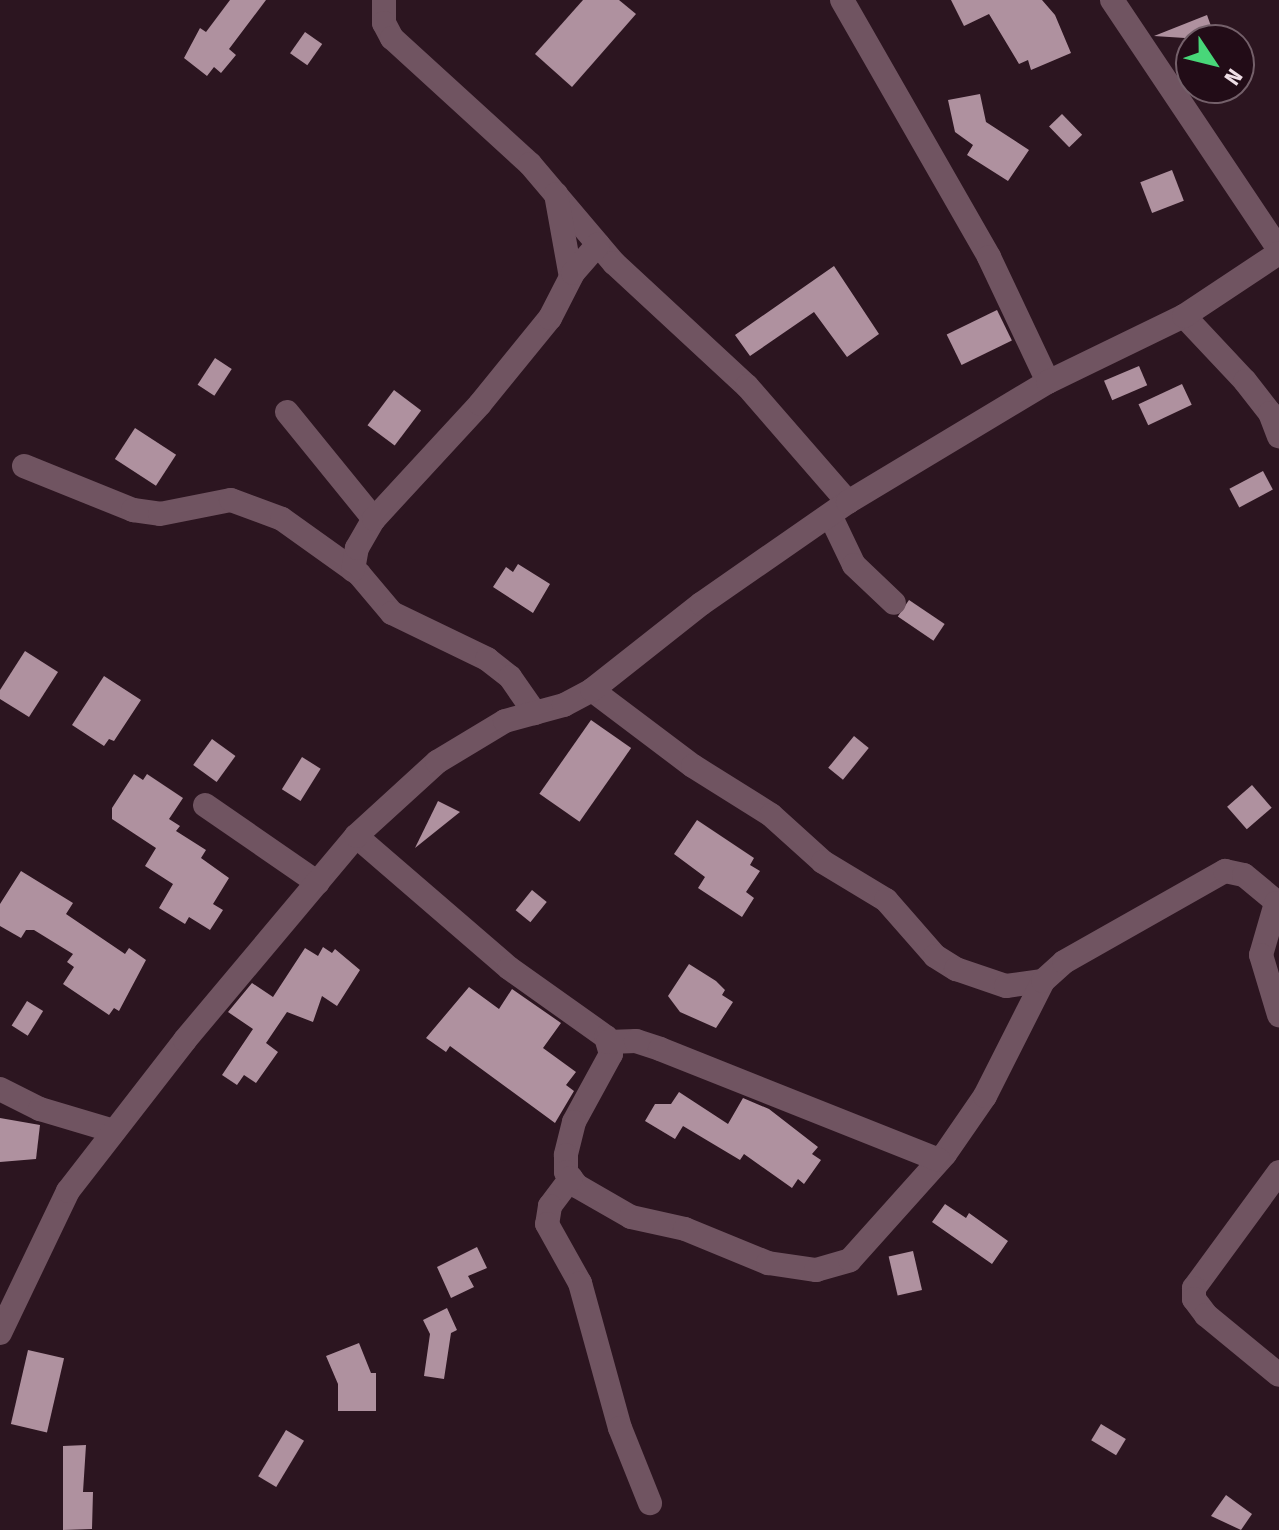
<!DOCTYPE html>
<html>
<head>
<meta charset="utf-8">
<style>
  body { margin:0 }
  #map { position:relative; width:1279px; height:1530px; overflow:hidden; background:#2c1520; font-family:"Fira Sans Condensed",sans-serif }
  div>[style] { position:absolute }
  .building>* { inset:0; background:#af919f; transform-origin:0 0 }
  .minor>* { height:24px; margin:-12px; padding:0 12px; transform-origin:12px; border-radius:12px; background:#705461 }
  span { translate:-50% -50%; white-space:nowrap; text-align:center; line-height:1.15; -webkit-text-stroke:8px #220c17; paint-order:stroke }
  .north { position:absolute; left:1175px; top:24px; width:80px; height:80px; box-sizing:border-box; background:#220c17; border:2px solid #74606a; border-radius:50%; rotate:125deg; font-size:22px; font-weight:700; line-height:32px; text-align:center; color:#efdee6 }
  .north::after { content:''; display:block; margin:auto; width:28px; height:36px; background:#48d779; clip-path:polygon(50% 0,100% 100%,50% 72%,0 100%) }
</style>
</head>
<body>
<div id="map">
  <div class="building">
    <i style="clip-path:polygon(230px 0,266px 0,229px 49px,236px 55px,221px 73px,214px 67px,207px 76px,184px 58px,200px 28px,206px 32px)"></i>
    <i style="clip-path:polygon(583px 0,619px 0,636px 14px,572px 87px,535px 54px)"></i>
    <i style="clip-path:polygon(951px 0,1042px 0,1055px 15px,1071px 53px,1031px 70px,1028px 60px,1019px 64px,989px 14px,964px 26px)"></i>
    <i style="clip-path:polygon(1207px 15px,1216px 40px,1154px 36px)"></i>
    <i style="left:305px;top:32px;width:21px;height:26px;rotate:35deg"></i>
    <i style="clip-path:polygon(980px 94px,986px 122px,1029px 150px,1008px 181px,967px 155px,973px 145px,955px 132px,948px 100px)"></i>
    <i style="left:1062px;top:114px;width:29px;height:18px;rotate:46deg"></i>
    <i style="left:1172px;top:170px;width:33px;height:34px;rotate:69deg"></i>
    <i style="clip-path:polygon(834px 266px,879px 334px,847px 357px,814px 312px,750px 356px,735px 335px)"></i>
    <i style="left:997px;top:310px;width:34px;height:56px;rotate:64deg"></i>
    <i style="left:215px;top:358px;width:20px;height:32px;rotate:33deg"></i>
    <i style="left:1139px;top:366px;width:21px;height:38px;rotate:67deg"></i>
    <i style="left:1182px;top:384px;width:23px;height:48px;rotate:65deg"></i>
    <i style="left:394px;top:390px;width:34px;height:44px;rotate:37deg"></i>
    <i style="left:135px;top:428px;width:49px;height:37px;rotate:33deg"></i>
    <i style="left:1263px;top:471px;width:21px;height:38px;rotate:62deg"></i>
    <i style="clip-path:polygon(518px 564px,550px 584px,533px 613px,493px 587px,506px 567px,513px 572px)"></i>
    <i style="left:909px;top:600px;width:43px;height:20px;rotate:34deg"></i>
    <i style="clip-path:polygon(25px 651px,58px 672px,29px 717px,0 699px,0 690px)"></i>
    <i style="clip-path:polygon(104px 676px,141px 700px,114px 741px,109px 739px,104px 746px,72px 725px)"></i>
    <i style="left:591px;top:720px;width:49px;height:90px;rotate:35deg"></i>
    <i style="left:854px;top:736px;width:19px;height:41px;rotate:39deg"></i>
    <i style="left:212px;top:739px;width:29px;height:32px;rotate:36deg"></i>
    <i style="left:302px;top:757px;width:22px;height:38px;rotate:32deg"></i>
    <i style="clip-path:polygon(134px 774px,143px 780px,147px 774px,183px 798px,169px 819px,180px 826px,176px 831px,206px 850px,201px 858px,229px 878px,213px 904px,223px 910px,210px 930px,189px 917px,185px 924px,159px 908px,173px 884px,145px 866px,156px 848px,112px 819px,112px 808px)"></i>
    <i style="left:1252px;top:785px;width:30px;height:33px;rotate:49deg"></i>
    <i style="clip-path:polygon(438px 801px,460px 812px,415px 848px)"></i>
    <i style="clip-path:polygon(697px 820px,754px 858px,750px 865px,760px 871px,746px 892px,754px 898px,742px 917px,698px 888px,705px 877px,674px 854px)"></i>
    <i style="clip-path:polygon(21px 871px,73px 903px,66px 914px,125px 954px,129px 948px,146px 960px,119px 1011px,114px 1008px,109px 1015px,63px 984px,74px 967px,67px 962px,73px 954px,34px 930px,26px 930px,21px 938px,0 926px,0 904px)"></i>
    <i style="left:532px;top:890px;width:19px;height:26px;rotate:39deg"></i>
    <i style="clip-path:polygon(323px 947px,332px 953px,335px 949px,360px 970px,337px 1006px,322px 996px,313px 1022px,287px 1012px,266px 1043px,278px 1052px,256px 1083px,244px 1075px,237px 1085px,222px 1075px,253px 1029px,228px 1012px,252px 983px,273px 997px,305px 948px,318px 956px)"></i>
    <i style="clip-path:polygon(689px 964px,716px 981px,725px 990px,722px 995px,733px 1002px,716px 1028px,680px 1012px,668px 996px)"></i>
    <i style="clip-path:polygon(469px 987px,499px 1009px,512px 989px,561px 1023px,543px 1048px,576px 1072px,566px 1085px,574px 1091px,555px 1123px,450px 1046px,446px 1052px,426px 1038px)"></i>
    <i style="left:27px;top:1001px;width:19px;height:29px;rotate:32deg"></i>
    <i style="clip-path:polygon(679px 1092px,728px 1124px,743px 1098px,769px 1109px,818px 1147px,812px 1154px,821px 1160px,804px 1184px,798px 1179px,792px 1188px,744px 1154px,740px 1160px,683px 1126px,675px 1139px,645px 1121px,655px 1104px,671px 1104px)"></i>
    <i style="clip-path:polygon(0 1118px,40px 1125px,36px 1159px,0 1162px)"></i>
    <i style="clip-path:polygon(945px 1204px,966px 1218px,969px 1213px,1008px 1241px,992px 1264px,932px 1222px)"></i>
    <i style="clip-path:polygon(477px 1247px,487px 1268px,468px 1276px,474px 1287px,451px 1298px,437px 1267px)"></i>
    <i style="left:913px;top:1251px;width:40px;height:25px;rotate:77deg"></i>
    <i style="clip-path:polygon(447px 1308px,457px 1330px,451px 1333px,444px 1379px,424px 1376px,430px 1334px,423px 1320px)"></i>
    <i style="clip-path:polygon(359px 1343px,371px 1373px,376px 1373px,376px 1411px,338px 1411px,338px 1384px,326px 1356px)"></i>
    <i style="left:28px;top:1350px;width:37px;height:76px;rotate:13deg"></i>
    <i style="left:1101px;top:1424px;width:29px;height:19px;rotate:31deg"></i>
    <i style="left:286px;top:1430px;width:21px;height:54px;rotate:31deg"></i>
    <i style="clip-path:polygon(86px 1445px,83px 1492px,93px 1492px,92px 1529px,63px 1530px,63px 1446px)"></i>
    <i style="clip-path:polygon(1226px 1495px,1252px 1514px,1241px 1530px,1211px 1516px)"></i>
  </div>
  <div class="minor">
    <i style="left:384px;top:0;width:23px;rotate:90deg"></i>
    <i style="left:384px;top:23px;width:17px;rotate:62deg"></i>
    <i style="left:392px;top:38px;width:187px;rotate:42.4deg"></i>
    <i style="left:530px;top:164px;width:130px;rotate:49.7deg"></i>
    <i style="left:614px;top:263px;width:181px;rotate:42.8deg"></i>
    <i style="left:747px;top:386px;width:154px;rotate:49deg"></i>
    <i style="left:842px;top:0;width:296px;rotate:60.2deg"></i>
    <i style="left:989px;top:257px;width:138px;rotate:64.7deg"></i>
    <i style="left:1112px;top:0;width:300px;rotate:56.2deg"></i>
    <i style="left:556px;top:194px;width:84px;rotate:79.8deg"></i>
    <i style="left:1184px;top:316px;width:89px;rotate:46.8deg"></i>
    <i style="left:1245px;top:381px;width:41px;rotate:52deg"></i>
    <i style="left:1270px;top:413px;width:25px;rotate:69deg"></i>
    <i style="left:287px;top:412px;width:138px;rotate:50.9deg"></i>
    <i style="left:24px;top:466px;width:118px;rotate:22deg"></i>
    <i style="left:133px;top:510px;width:27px;rotate:8deg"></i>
    <i style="left:160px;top:514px;width:72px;rotate:-11.2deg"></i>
    <i style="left:231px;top:500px;width:54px;rotate:20.4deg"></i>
    <i style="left:282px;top:519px;width:95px;rotate:35.5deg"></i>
    <i style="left:359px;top:574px;width:51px;rotate:49.8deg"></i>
    <i style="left:392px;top:613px;width:106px;rotate:25.8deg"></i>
    <i style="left:487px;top:659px;width:29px;rotate:38deg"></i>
    <i style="left:510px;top:677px;width:44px;rotate:55.2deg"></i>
    <i style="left:830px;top:515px;width:55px;rotate:64.4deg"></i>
    <i style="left:854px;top:565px;width:55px;rotate:43.5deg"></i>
    <i style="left:353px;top:570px;width:22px;rotate:-80deg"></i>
    <i style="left:357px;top:548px;width:34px;rotate:-60deg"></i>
    <i style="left:374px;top:519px;width:156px;rotate:-47.3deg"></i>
    <i style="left:480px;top:404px;width:111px;rotate:-50.9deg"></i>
    <i style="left:550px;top:318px;width:51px;rotate:-62.9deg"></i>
    <i style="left:573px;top:273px;width:38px;rotate:-49deg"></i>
    <i style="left:592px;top:690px;width:126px;rotate:37deg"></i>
    <i style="left:693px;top:766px;width:92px;rotate:32.1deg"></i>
    <i style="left:771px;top:815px;width:70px;rotate:42.1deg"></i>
    <i style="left:823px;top:862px;width:74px;rotate:31.1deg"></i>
    <i style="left:886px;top:900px;width:74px;rotate:48.8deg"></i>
    <i style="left:935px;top:956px;width:25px;rotate:32deg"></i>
    <i style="left:956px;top:969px;width:53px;rotate:18.8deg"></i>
    <i style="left:1006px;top:986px;width:37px;rotate:-8deg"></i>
    <i style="left:205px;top:805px;width:137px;rotate:34.6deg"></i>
    <i style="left:356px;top:836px;width:202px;rotate:40.8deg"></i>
    <i style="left:509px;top:968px;width:119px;rotate:35.4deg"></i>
    <i style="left:606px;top:1037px;width:18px;rotate:74deg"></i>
    <i style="left:611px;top:1054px;width:77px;rotate:118.6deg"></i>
    <i style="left:574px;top:1122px;width:34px;rotate:104deg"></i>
    <i style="left:566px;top:1155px;width:17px;rotate:90deg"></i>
    <i style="left:566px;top:1172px;width:18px;rotate:52deg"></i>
    <i style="left:577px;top:1186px;width:62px;rotate:29.9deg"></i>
    <i style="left:631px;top:1217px;width:55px;rotate:12.5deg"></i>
    <i style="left:685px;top:1229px;width:90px;rotate:22.3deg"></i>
    <i style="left:768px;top:1263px;width:49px;rotate:8.3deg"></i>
    <i style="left:816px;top:1270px;width:35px;rotate:-16deg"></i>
    <i style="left:850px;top:1260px;width:142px;rotate:-48.1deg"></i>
    <i style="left:945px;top:1154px;width:70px;rotate:-55.4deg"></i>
    <i style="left:985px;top:1096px;width:129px;rotate:-63.2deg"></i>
    <i style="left:1043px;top:981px;width:28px;rotate:-42deg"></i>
    <i style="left:1064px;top:962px;width:185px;rotate:-29.5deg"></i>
    <i style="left:1225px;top:871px;width:19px;rotate:12deg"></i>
    <i style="left:1244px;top:875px;width:45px;rotate:39.6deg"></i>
    <i style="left:1276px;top:903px;width:54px;rotate:106.1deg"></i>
    <i style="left:1261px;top:955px;width:63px;rotate:73.3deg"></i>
    <i style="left:608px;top:1042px;width:28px;rotate:-2deg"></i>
    <i style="left:636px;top:1041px;width:25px;rotate:18deg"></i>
    <i style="left:660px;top:1049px;width:300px;rotate:21.7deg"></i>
    <i style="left:0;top:1089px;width:45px;rotate:26.6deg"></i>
    <i style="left:40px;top:1109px;width:77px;rotate:16.6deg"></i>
    <i style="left:1279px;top:1172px;width:144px;rotate:126.2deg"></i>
    <i style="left:1194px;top:1288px;width:11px;rotate:90deg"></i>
    <i style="left:1194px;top:1299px;width:20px;rotate:53deg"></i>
    <i style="left:1206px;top:1315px;width:94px;rotate:39.4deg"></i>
    <i style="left:571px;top:1178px;width:35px;rotate:127deg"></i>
    <i style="left:550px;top:1206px;width:18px;rotate:99deg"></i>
    <i style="left:547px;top:1224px;width:68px;rotate:60.8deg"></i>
    <i style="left:580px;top:1283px;width:150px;rotate:74.6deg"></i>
    <i style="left:620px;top:1428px;width:81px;rotate:68.2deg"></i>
    <i style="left:0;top:1333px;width:157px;rotate:-64.4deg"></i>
    <i style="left:68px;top:1191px;width:191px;rotate:-52.2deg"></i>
    <i style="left:185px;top:1040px;width:266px;rotate:-50deg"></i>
    <i style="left:356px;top:836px;width:110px;rotate:-42.4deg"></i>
    <i style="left:437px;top:762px;width:79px;rotate:-31.1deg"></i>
    <i style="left:505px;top:721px;width:61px;rotate:-15.2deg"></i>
    <i style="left:564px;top:705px;width:32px;rotate:-28deg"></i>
    <i style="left:592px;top:690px;width:139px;rotate:-38.3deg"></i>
    <i style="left:701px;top:604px;width:179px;rotate:-34.8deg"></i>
    <i style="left:848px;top:502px;width:233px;rotate:-31deg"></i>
    <i style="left:1048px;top:382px;width:151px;rotate:-25.9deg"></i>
    <i style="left:1184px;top:316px;width:114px;rotate:-33.6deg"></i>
  </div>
  <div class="north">N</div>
</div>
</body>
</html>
